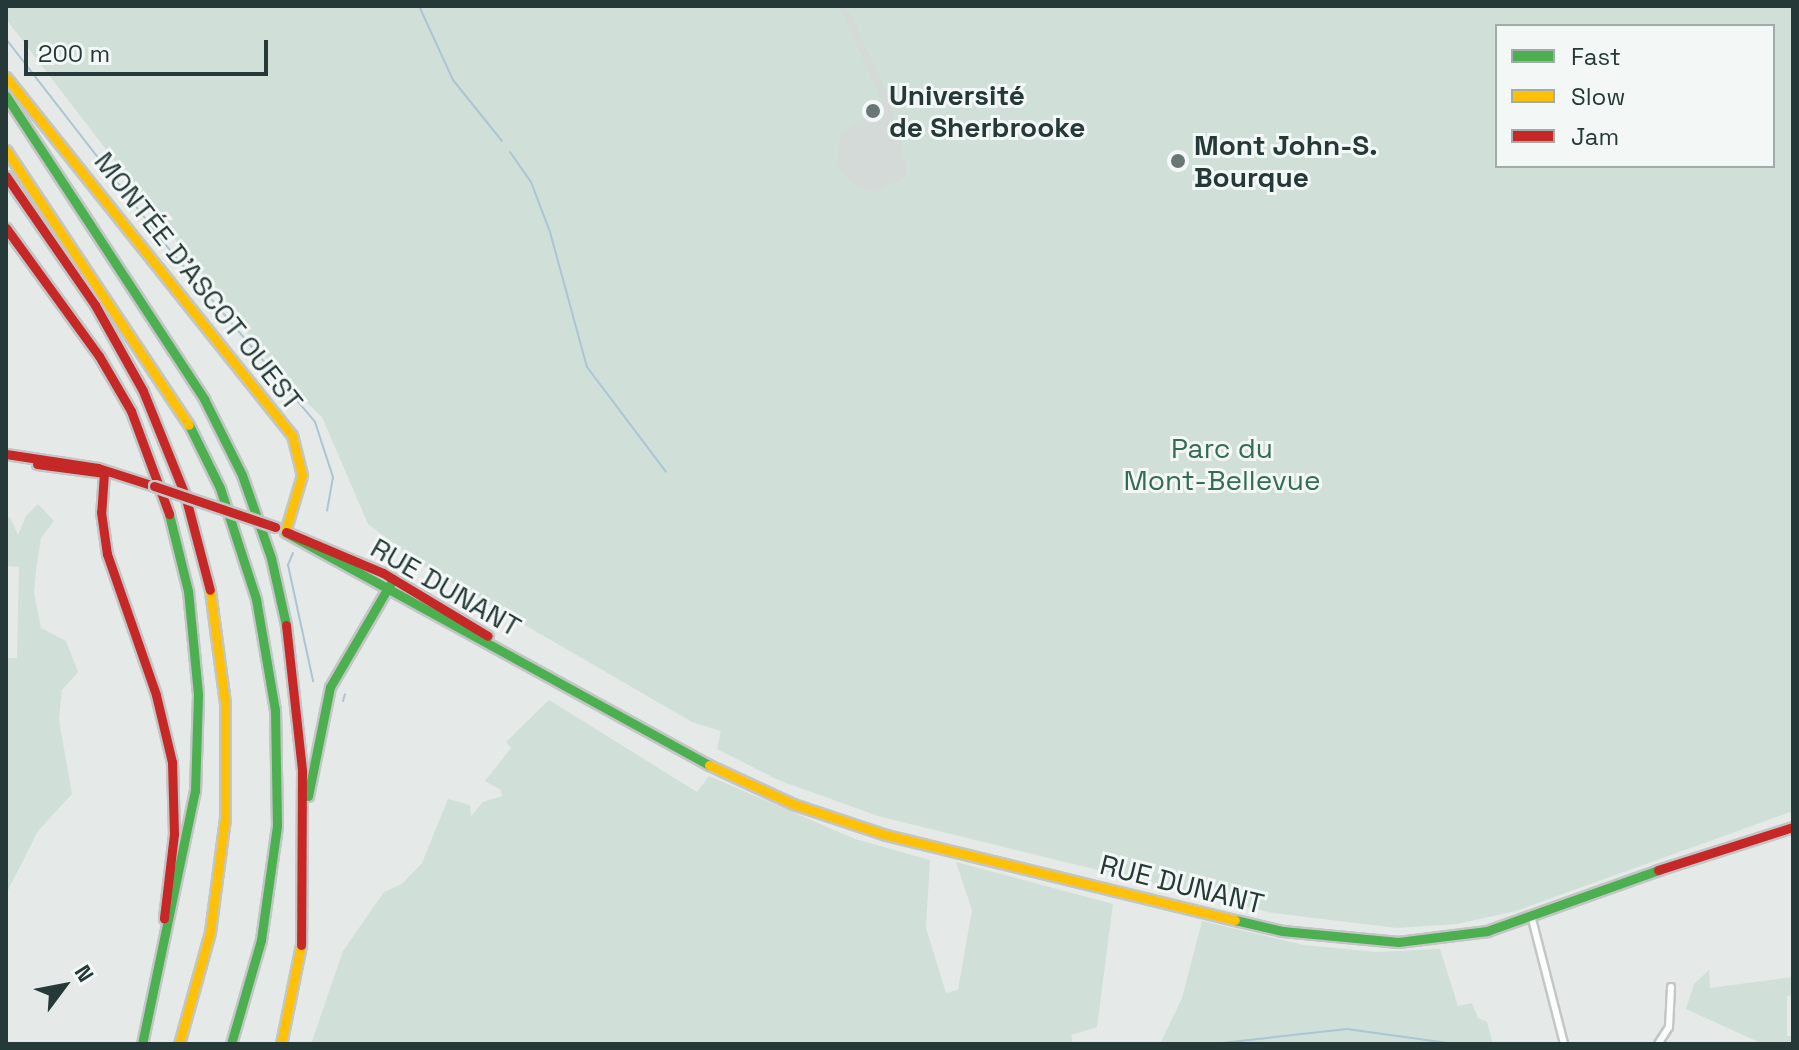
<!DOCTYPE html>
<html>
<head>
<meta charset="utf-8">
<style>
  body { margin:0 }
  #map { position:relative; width:1799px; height:1050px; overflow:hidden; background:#e5e9e8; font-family:"Space Grotesk",sans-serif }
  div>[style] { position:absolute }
  .built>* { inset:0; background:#d3dad8 }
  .green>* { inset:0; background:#d0e0d8 }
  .stream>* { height:2px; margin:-1px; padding:0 1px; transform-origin:1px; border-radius:1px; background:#abc5d2 }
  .roads { filter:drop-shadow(2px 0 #c2c6c5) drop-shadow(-2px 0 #c2c6c5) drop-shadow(0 2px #c2c6c5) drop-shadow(0 -2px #c2c6c5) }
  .street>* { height:6px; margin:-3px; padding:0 3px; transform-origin:3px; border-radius:3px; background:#fbfcfc }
  .fast>* { height:9px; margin:-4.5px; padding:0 4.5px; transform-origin:4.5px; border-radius:4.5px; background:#4caf50 }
  .slow>* { height:9px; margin:-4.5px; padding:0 4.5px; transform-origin:4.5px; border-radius:4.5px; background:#ffc107 }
  .jam>* { height:9px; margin:-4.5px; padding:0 4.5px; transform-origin:4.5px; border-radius:4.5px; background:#c62828 }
  .bridges { filter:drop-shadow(2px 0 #c2c7c6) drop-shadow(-2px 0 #c2c7c6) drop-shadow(0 2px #c2c7c6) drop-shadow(0 -2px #c2c7c6) }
  .jam-bridge>* { height:9px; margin:-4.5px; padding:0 4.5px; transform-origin:4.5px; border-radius:4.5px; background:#c62828 }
  .dots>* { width:22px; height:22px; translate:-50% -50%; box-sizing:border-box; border:4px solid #f3f8f6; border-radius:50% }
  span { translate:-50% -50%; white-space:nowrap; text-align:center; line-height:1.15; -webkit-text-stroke:6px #f3f8f6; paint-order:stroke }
  .poi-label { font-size:28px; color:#253a38; font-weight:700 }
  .left { translate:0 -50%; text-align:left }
  .street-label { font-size:28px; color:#253a38 }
  .park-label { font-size:28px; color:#346c54 }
  .frame { position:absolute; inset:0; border:8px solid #253a38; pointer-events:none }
  .legend { position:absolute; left:1495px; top:24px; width:280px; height:144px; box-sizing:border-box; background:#f3f8f6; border:2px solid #a1acaa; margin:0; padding:10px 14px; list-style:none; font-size:24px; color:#253a38 }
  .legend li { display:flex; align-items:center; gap:16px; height:40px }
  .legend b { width:40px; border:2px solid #a1acaa }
  .north { position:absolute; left:24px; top:946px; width:80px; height:80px; -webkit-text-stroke:6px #f3f8f6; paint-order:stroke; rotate:58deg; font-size:22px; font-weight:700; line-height:32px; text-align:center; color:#253a38 }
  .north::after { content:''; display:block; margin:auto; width:28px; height:36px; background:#253a38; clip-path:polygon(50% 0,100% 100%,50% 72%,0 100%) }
  .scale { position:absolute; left:24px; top:40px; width:244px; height:36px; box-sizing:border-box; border:4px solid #253a38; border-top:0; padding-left:10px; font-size:24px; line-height:28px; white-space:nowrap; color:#253a38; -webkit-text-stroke:6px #f3f8f6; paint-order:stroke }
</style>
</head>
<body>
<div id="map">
  <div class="built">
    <i style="clip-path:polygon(822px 6px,863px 6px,936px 172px,850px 213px,810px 123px)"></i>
  </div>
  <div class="green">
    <i style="clip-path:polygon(evenodd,6px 6px,839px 6px,883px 104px,840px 134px,836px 166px,856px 186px,874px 192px,908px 176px,888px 95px,847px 6px,1793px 6px,1793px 811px,1516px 911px,1457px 924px,1397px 928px,1273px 913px,878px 816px,778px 780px,717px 749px,721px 731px,692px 722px,428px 569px,368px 524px,322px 417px,282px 379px,6px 19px,6px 6px,1497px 26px,1773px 26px,1773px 166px,1497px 166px,1497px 26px)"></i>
    <i style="clip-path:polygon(38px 504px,54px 521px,41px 538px,36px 570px,34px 593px,41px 628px,66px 641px,78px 672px,62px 690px,59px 720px,72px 794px,38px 831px,6px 894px,6px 658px,17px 658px,19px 567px,6px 566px,6px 518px,10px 517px,18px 535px,26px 516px)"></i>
    <i style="clip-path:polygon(549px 700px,697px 792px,709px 776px,855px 839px,930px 860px,926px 928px,946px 993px,958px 990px,972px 910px,956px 862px,1113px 904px,1097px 1027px,1071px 1035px,1073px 1044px,311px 1044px,343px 951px,384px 892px,402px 884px,422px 863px,448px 799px,470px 805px,471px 816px,483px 802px,502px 796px,501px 790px,485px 781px,511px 748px,506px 742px)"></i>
    <i style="clip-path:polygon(1202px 921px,1304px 945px,1376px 952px,1440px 949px,1458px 1006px,1472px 1003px,1478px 1018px,1487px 1022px,1493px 1044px,1160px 1044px,1182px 998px)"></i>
    <i style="clip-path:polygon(1709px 970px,1710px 988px,1793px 977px,1793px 995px,1787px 996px,1787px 1036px,1793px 1036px,1793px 1044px,1763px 1044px,1686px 1009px,1694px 984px)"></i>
  </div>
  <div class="stream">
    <i style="left:419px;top:6px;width:81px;rotate:65.3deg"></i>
    <i style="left:453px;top:80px;width:78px;rotate:51.2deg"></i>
    <i style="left:6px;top:39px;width:266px;rotate:52.2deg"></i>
    <i style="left:169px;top:249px;width:226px;rotate:49.8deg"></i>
    <i style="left:315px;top:422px;width:58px;rotate:71.9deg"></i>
    <i style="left:333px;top:477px;width:34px;rotate:100deg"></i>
    <i style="left:510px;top:152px;width:37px;rotate:55deg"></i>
    <i style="left:531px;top:182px;width:53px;rotate:69.2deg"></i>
    <i style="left:550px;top:232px;width:140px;rotate:74.7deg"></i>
    <i style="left:587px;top:367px;width:131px;rotate:53deg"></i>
    <i style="left:293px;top:553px;width:13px;rotate:113deg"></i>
    <i style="left:288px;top:565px;width:119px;rotate:77.8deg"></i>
    <i style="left:343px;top:701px;width:7px;rotate:-74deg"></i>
    <i style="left:1213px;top:1044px;width:135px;rotate:-6.4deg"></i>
    <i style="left:1347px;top:1029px;width:109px;rotate:7.9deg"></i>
  </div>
  <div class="roads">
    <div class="street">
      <i style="left:1532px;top:919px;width:129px;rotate:75.6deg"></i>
      <i style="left:1658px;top:1044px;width:20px;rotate:-57deg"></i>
      <i style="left:1669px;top:1027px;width:40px;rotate:-87.1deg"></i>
    </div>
    <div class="fast">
      <i style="left:6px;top:96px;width:362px;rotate:56.8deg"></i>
      <i style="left:204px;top:399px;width:85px;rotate:63.4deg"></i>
      <i style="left:242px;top:475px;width:88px;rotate:70.7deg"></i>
      <i style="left:271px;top:558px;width:69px;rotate:77.4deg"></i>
      <i style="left:189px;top:425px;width:70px;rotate:63.8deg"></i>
      <i style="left:220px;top:488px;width:117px;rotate:72deg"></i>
      <i style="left:256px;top:599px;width:113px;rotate:80.3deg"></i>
      <i style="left:275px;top:710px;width:116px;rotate:89deg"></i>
      <i style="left:277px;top:826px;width:115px;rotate:98deg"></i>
      <i style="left:261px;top:940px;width:108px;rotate:106.1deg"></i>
      <i style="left:285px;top:532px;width:484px;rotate:28.8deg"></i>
      <i style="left:308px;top:796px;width:111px;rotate:-78.6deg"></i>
      <i style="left:330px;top:687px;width:125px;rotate:-59.7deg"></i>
      <i style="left:1235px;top:920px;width:48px;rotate:13.2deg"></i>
      <i style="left:1282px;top:931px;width:117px;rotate:5.4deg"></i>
      <i style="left:1398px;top:942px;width:90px;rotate:-7deg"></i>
      <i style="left:1487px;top:931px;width:182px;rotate:-19.6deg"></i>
      <i style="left:142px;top:1044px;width:258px;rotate:-78.2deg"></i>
      <i style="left:195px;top:791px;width:97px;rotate:-88.2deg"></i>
      <i style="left:198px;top:694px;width:103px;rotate:-95.5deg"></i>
      <i style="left:188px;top:591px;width:79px;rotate:-103.9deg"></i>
    </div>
    <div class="slow">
      <i style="left:6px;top:77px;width:458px;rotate:51.4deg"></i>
      <i style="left:292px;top:435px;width:41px;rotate:76deg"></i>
      <i style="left:302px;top:475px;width:59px;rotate:106.6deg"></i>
      <i style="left:6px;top:150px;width:330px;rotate:56.4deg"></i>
      <i style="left:709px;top:765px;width:93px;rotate:24.9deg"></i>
      <i style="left:793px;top:804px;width:98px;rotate:18.4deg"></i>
      <i style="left:886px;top:835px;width:359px;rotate:13.7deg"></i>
      <i style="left:179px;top:1044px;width:116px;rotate:-74.5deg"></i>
      <i style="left:210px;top:932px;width:115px;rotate:-82.5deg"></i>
      <i style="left:225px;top:818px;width:115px;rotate:-90deg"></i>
      <i style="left:225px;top:703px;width:114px;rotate:-97.6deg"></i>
      <i style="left:281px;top:1044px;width:101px;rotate:-78.6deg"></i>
    </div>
    <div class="jam">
      <i style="left:6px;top:176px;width:157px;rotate:55.4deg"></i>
      <i style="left:95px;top:305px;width:98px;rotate:60.8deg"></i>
      <i style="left:143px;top:391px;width:112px;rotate:68deg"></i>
      <i style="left:185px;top:495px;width:98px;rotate:75.3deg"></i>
      <i style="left:6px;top:228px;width:158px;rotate:54deg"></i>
      <i style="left:99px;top:356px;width:64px;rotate:59.8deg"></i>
      <i style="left:131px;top:411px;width:110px;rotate:69.7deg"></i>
      <i style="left:6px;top:454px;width:93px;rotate:8.7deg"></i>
      <i style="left:98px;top:468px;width:59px;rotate:17.8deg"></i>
      <i style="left:37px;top:464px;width:68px;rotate:7.7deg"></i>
      <i style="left:104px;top:473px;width:39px;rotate:94deg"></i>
      <i style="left:101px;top:512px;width:42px;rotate:81.9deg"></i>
      <i style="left:107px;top:554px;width:149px;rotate:70.8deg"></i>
      <i style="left:156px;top:695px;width:69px;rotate:76.6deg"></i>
      <i style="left:172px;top:762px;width:72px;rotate:88.4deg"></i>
      <i style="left:174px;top:834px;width:85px;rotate:96.8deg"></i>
      <i style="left:286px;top:532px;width:105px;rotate:22.9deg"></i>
      <i style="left:383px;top:573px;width:122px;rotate:31deg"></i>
      <i style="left:286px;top:625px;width:147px;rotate:83.7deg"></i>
      <i style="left:302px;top:771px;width:174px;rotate:90.3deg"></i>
      <i style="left:1658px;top:870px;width:142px;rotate:-17.7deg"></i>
    </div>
  </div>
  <div class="bridges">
    <div class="jam-bridge">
      <i style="left:154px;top:486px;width:128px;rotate:18.7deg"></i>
    </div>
  </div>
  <div class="dots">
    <i style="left:873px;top:111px;background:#687776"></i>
    <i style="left:1178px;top:161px;background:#687776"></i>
  </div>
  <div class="poi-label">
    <span class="left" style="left:889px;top:111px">Université<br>de Sherbrooke</span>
    <span class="left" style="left:1194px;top:161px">Mont John-S.<br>Bourque</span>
  </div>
  <div class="street-label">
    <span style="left:199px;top:281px;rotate:52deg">MONTÉE D'ASCOT OUEST</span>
    <span style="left:446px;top:587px;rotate:30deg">RUE DUNANT</span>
    <span style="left:1182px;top:884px;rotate:14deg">RUE DUNANT</span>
  </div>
  <div class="park-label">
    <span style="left:1222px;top:464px">Parc du<br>Mont-Bellevue</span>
  </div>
  <div class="frame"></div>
  <ul class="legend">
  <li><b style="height:10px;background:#4caf50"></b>Fast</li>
  <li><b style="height:10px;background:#ffc107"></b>Slow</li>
  <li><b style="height:10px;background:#c62828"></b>Jam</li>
  </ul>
  <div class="north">N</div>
  <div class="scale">200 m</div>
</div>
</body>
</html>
